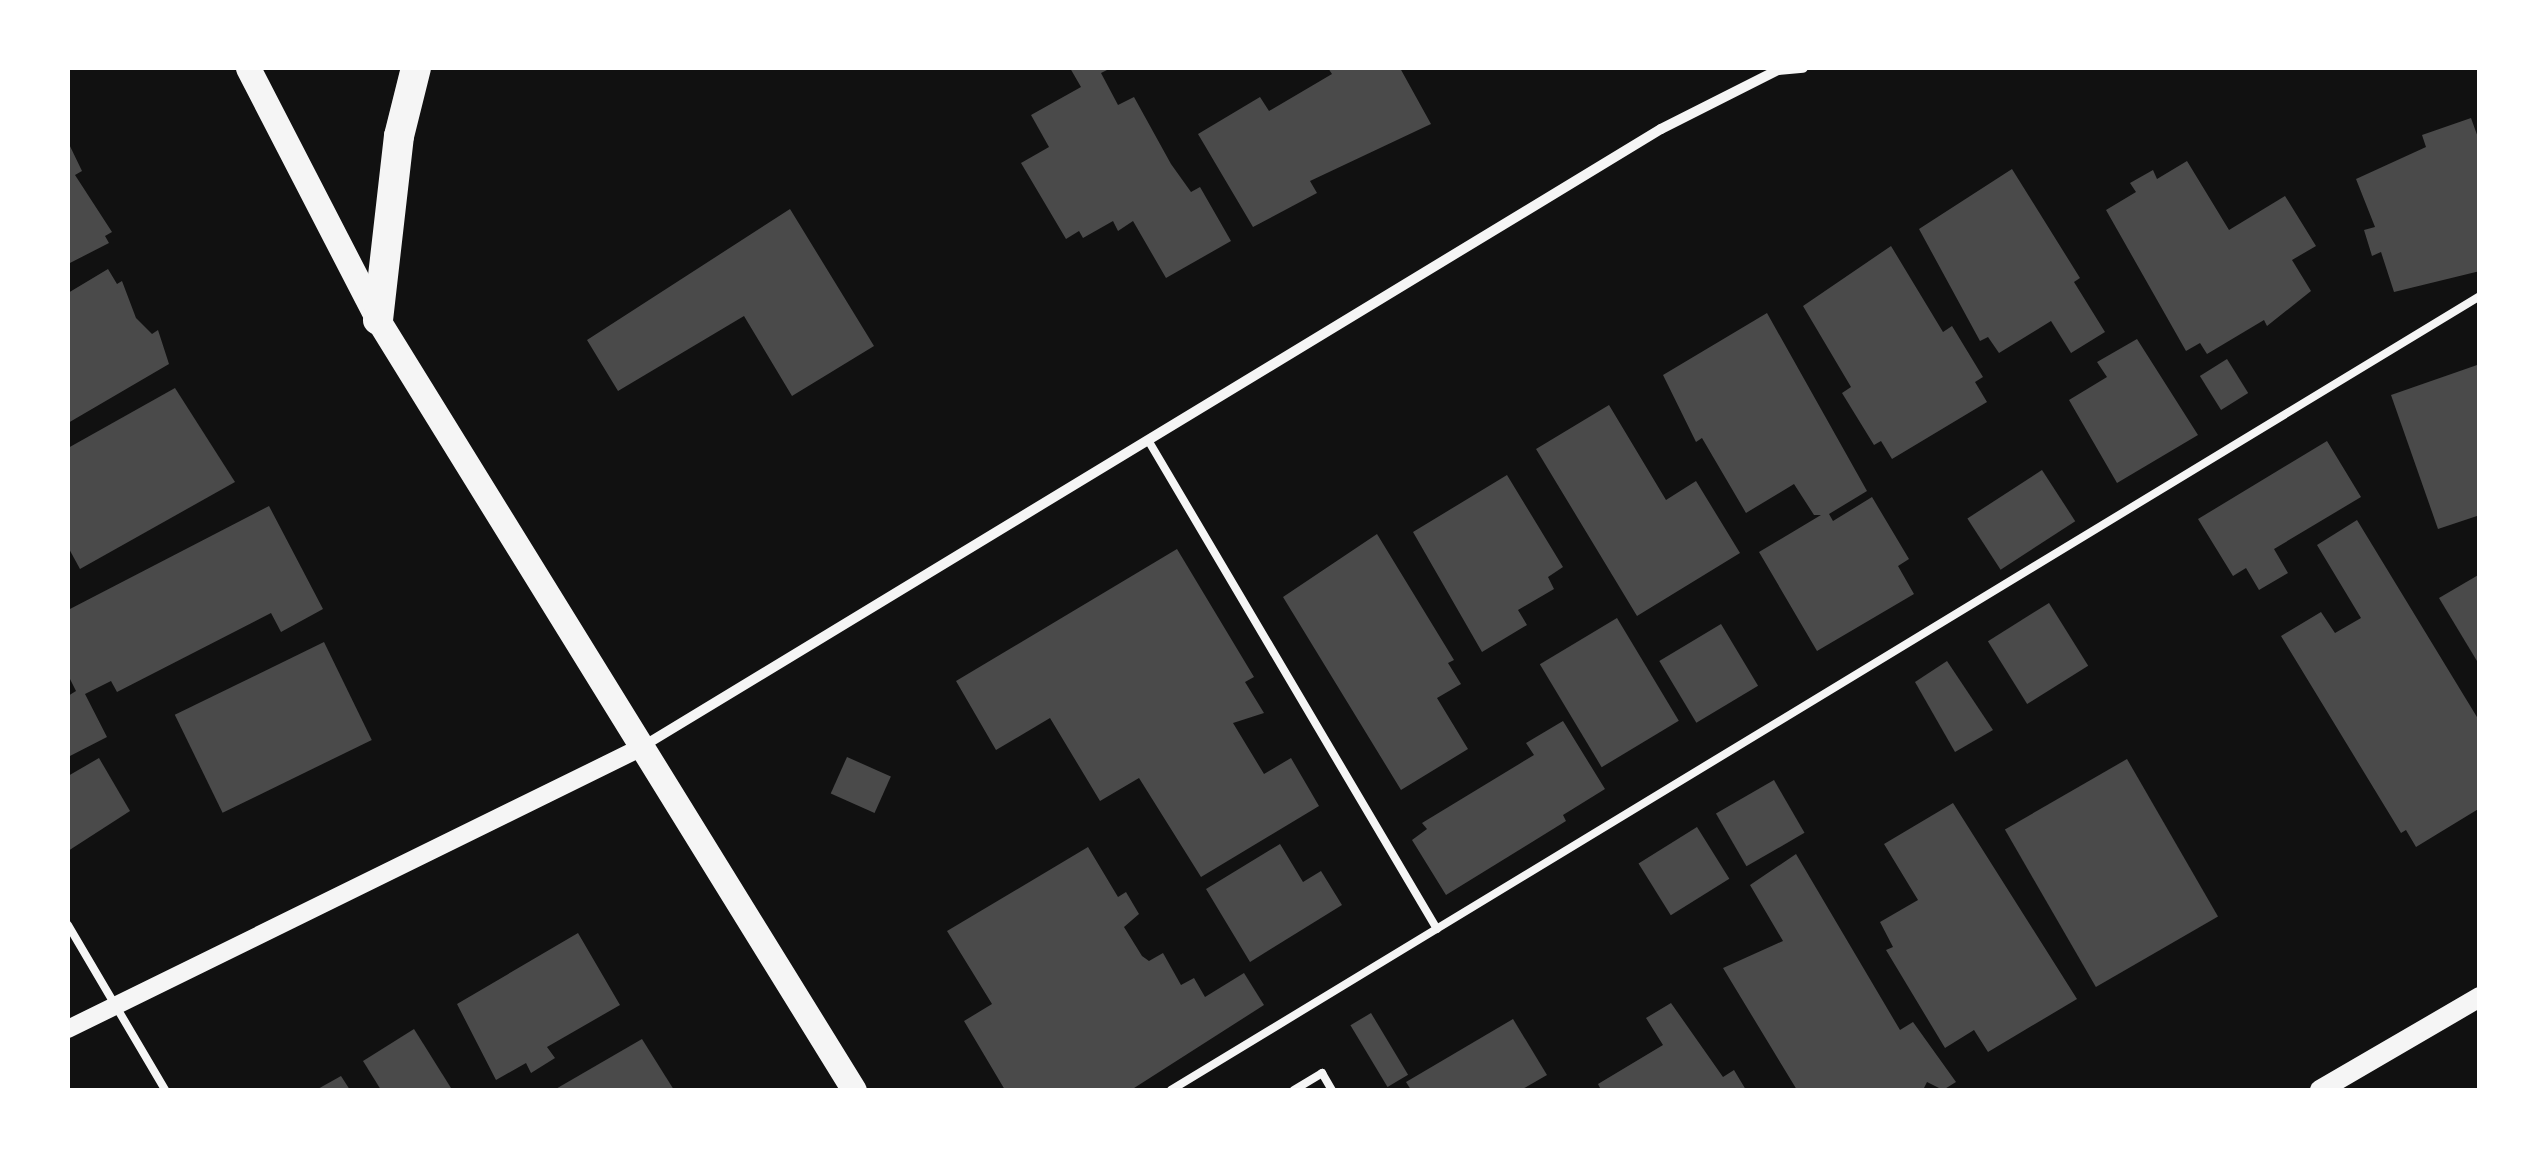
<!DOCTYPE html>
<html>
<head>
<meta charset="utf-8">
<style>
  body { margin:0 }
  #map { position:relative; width:2547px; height:1158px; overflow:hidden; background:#111; font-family:Merriweather,serif }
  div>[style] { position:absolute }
  .building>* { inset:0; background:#4a4a4a; transform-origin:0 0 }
  .service>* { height:8px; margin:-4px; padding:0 4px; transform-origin:4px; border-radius:4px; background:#f5f5f5 }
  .minor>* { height:10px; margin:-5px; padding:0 5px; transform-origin:5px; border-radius:5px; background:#f5f5f5 }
  .tertiary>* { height:18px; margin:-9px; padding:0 9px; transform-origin:9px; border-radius:9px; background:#f5f5f5 }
  .secondary>* { height:20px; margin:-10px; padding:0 10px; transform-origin:10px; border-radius:10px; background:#f5f5f5 }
  .primary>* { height:25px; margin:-12.5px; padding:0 12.5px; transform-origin:12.5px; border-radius:12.5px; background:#f5f5f5 }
  .motorway>* { height:30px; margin:-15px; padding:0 15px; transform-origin:15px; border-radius:15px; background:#f5f5f5 }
  span { translate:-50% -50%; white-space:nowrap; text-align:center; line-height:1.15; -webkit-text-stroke:10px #fff; paint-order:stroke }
  .frame { position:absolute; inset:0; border:70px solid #fff; pointer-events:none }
</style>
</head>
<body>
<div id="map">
  <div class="building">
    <i style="clip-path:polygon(1070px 68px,1111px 68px,1101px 73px,1118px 105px,1134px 97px,1171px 164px,1191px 192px,1200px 187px,1231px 241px,1166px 278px,1133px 221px,1118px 231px,1113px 221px,1083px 238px,1079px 231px,1066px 239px,1021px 163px,1049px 147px,1031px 115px,1081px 87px)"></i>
    <i style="clip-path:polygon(1328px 68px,1400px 68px,1431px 124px,1310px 181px,1317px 193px,1253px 227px,1198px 134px,1260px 97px,1269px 111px,1332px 74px)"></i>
    <i style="clip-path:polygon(2471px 118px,2480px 143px,2480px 271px,2394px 292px,2381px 252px,2372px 256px,2364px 230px,2375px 227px,2356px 179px,2426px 147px,2422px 135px)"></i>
    <i style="clip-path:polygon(68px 142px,82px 171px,75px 175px,112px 232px,105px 236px,109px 243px,68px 264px)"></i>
    <i style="clip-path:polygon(2187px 161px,2229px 230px,2285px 196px,2316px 246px,2292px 260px,2311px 291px,2267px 326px,2264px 320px,2207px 354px,2200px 343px,2186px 351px,2106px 210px,2136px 192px,2130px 183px,2153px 170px,2157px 179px)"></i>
    <i style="clip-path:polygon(2012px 169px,2080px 278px,2074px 282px,2105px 332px,2071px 353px,2051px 321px,1999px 353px,1988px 337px,1980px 341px,1919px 229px)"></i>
    <i style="clip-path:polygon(790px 209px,874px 346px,792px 396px,744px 316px,618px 391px,587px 340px)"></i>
    <i style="clip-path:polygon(1891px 246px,1943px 332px,1952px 326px,1983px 377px,1975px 382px,1987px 402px,1892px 459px,1881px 441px,1874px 445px,1842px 393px,1851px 387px,1803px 306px)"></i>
    <i style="clip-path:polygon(108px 269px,117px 284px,122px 281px,136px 318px,152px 334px,158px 330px,169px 364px,68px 423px,68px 293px)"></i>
    <i style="clip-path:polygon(1767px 313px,1867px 491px,1829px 514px,1833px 521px,1872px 497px,1909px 559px,1898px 566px,1914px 594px,1817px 651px,1759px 552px,1821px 515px,1814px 515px,1794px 484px,1746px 513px,1702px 438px,1696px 442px,1663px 375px)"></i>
    <i style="clip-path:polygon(2137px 339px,2198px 435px,2117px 483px,2069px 400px,2107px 377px,2097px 362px)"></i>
    <i style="left:2227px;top:359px;width:40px;height:32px;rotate:58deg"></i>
    <i style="clip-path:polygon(2480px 364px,2480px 515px,2438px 529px,2391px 395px)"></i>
    <i style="clip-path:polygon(175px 388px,235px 482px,80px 569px,68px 547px,68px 448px)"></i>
    <i style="clip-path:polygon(1609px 405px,1666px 500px,1696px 481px,1740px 553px,1637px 616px,1536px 449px)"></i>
    <i style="clip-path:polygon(2327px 441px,2361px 497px,2274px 549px,2288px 573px,2259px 590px,2246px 568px,2233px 576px,2198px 519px)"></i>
    <i style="left:2042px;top:470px;width:61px;height:89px;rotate:57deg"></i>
    <i style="clip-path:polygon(1507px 475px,1563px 567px,1548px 577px,1554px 589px,1518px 610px,1527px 625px,1482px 652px,1413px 532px)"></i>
    <i style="clip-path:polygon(269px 506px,323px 609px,281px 632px,271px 613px,117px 692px,111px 681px,85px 694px,107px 737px,68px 757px,68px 696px,76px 691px,68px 675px,68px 610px)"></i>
    <i style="clip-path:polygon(2357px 520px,2480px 722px,2480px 808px,2416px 847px,2406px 830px,2401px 833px,2281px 636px,2321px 612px,2335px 633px,2361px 618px,2317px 545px)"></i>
    <i style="clip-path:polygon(1377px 534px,1454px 660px,1448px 663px,1461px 684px,1437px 698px,1468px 749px,1401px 790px,1283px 597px)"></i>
    <i style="clip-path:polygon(1177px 549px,1254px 677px,1245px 682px,1264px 713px,1233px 723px,1264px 774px,1291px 758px,1319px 806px,1201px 877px,1139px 778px,1100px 801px,1050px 718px,996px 750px,956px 681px)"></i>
    <i style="clip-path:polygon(2480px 574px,2480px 666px,2439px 598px)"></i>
    <i style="left:2049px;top:603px;width:74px;height:72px;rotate:58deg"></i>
    <i style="left:1617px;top:618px;width:120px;height:90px;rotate:59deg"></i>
    <i style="left:1721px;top:624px;width:72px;height:72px;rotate:59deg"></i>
    <i style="left:324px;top:642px;width:109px;height:166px;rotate:64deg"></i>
    <i style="clip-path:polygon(1947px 661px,1993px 730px,1955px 752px,1915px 682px)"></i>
    <i style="clip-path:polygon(1563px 721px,1605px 789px,1563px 815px,1566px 821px,1446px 895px,1412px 840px,1427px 829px,1422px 823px,1534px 755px,1526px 743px)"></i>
    <i style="left:847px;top:757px;width:48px;height:40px;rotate:24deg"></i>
    <i style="clip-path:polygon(99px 758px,130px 811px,68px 851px,68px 776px)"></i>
    <i style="left:2127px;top:759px;width:182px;height:141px;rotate:60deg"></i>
    <i style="left:1774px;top:780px;width:61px;height:67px;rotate:60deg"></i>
    <i style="clip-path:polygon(1953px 803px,2077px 999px,1988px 1052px,1974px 1030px,1945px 1048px,1886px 950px,1893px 947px,1880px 922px,1918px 900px,1884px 844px)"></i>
    <i style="left:1697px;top:827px;width:61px;height:69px;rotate:58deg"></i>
    <i style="clip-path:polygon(1280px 844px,1303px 882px,1321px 871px,1342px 905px,1250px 962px,1206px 889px)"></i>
    <i style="clip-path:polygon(1088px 847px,1118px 897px,1126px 892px,1139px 914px,1124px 927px,1142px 956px,1149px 961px,1163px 953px,1181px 985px,1194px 978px,1205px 997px,1244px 973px,1264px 1005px,1131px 1090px,1005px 1090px,964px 1021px,992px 1004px,947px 931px)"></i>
    <i style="clip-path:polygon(1796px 854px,1900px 1030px,1913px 1022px,1956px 1082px,1943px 1090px,1927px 1082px,1923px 1090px,1797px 1090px,1723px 968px,1783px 941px,1750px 885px)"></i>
    <i style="clip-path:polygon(578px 933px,620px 1005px,547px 1047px,555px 1058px,531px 1073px,526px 1063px,496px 1080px,457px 1004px)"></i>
    <i style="clip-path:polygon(1671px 1003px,1723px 1077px,1734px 1070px,1746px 1090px,1601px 1090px,1598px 1084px,1663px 1045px,1646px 1018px)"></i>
    <i style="left:1371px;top:1013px;width:72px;height:24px;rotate:59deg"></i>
    <i style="clip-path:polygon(1513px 1019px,1547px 1075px,1521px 1090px,1411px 1090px,1406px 1082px)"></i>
    <i style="clip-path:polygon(414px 1029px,451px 1088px,447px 1090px,381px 1090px,363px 1061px)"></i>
    <i style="clip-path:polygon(642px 1039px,674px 1090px,554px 1090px)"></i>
    <i style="clip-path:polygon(341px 1076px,350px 1090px,316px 1090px)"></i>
  </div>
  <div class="service">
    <i style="left:1148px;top:440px;width:568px;rotate:59.42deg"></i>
    <i style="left:68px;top:925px;width:191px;rotate:59.5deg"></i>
    <i style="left:1171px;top:1090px;width:1531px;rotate:-31.24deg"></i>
    <i style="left:1294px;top:1090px;width:33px;rotate:-31deg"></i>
    <i style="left:1322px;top:1073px;width:20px;rotate:60deg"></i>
  </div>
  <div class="minor">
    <i style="left:645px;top:745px;width:1188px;rotate:-31.23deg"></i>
    <i style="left:1661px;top:129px;width:131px;rotate:-26.8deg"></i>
    <i style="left:1778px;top:70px;width:25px;rotate:-5deg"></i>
  </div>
  <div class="tertiary">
    <i style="left:68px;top:1029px;width:637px;rotate:-26.16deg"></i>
  </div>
  <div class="secondary">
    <i style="left:2320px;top:1090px;width:185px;rotate:-30.2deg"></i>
  </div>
  <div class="primary">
    <i style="left:248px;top:68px;width:284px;rotate:62.7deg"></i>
    <i style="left:378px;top:320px;width:905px;rotate:58.28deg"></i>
  </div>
  <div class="motorway">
    <i style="left:378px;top:320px;width:185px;rotate:-83.5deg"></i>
    <i style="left:399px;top:136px;width:70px;rotate:-76deg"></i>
  </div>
  <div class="frame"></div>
</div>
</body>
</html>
